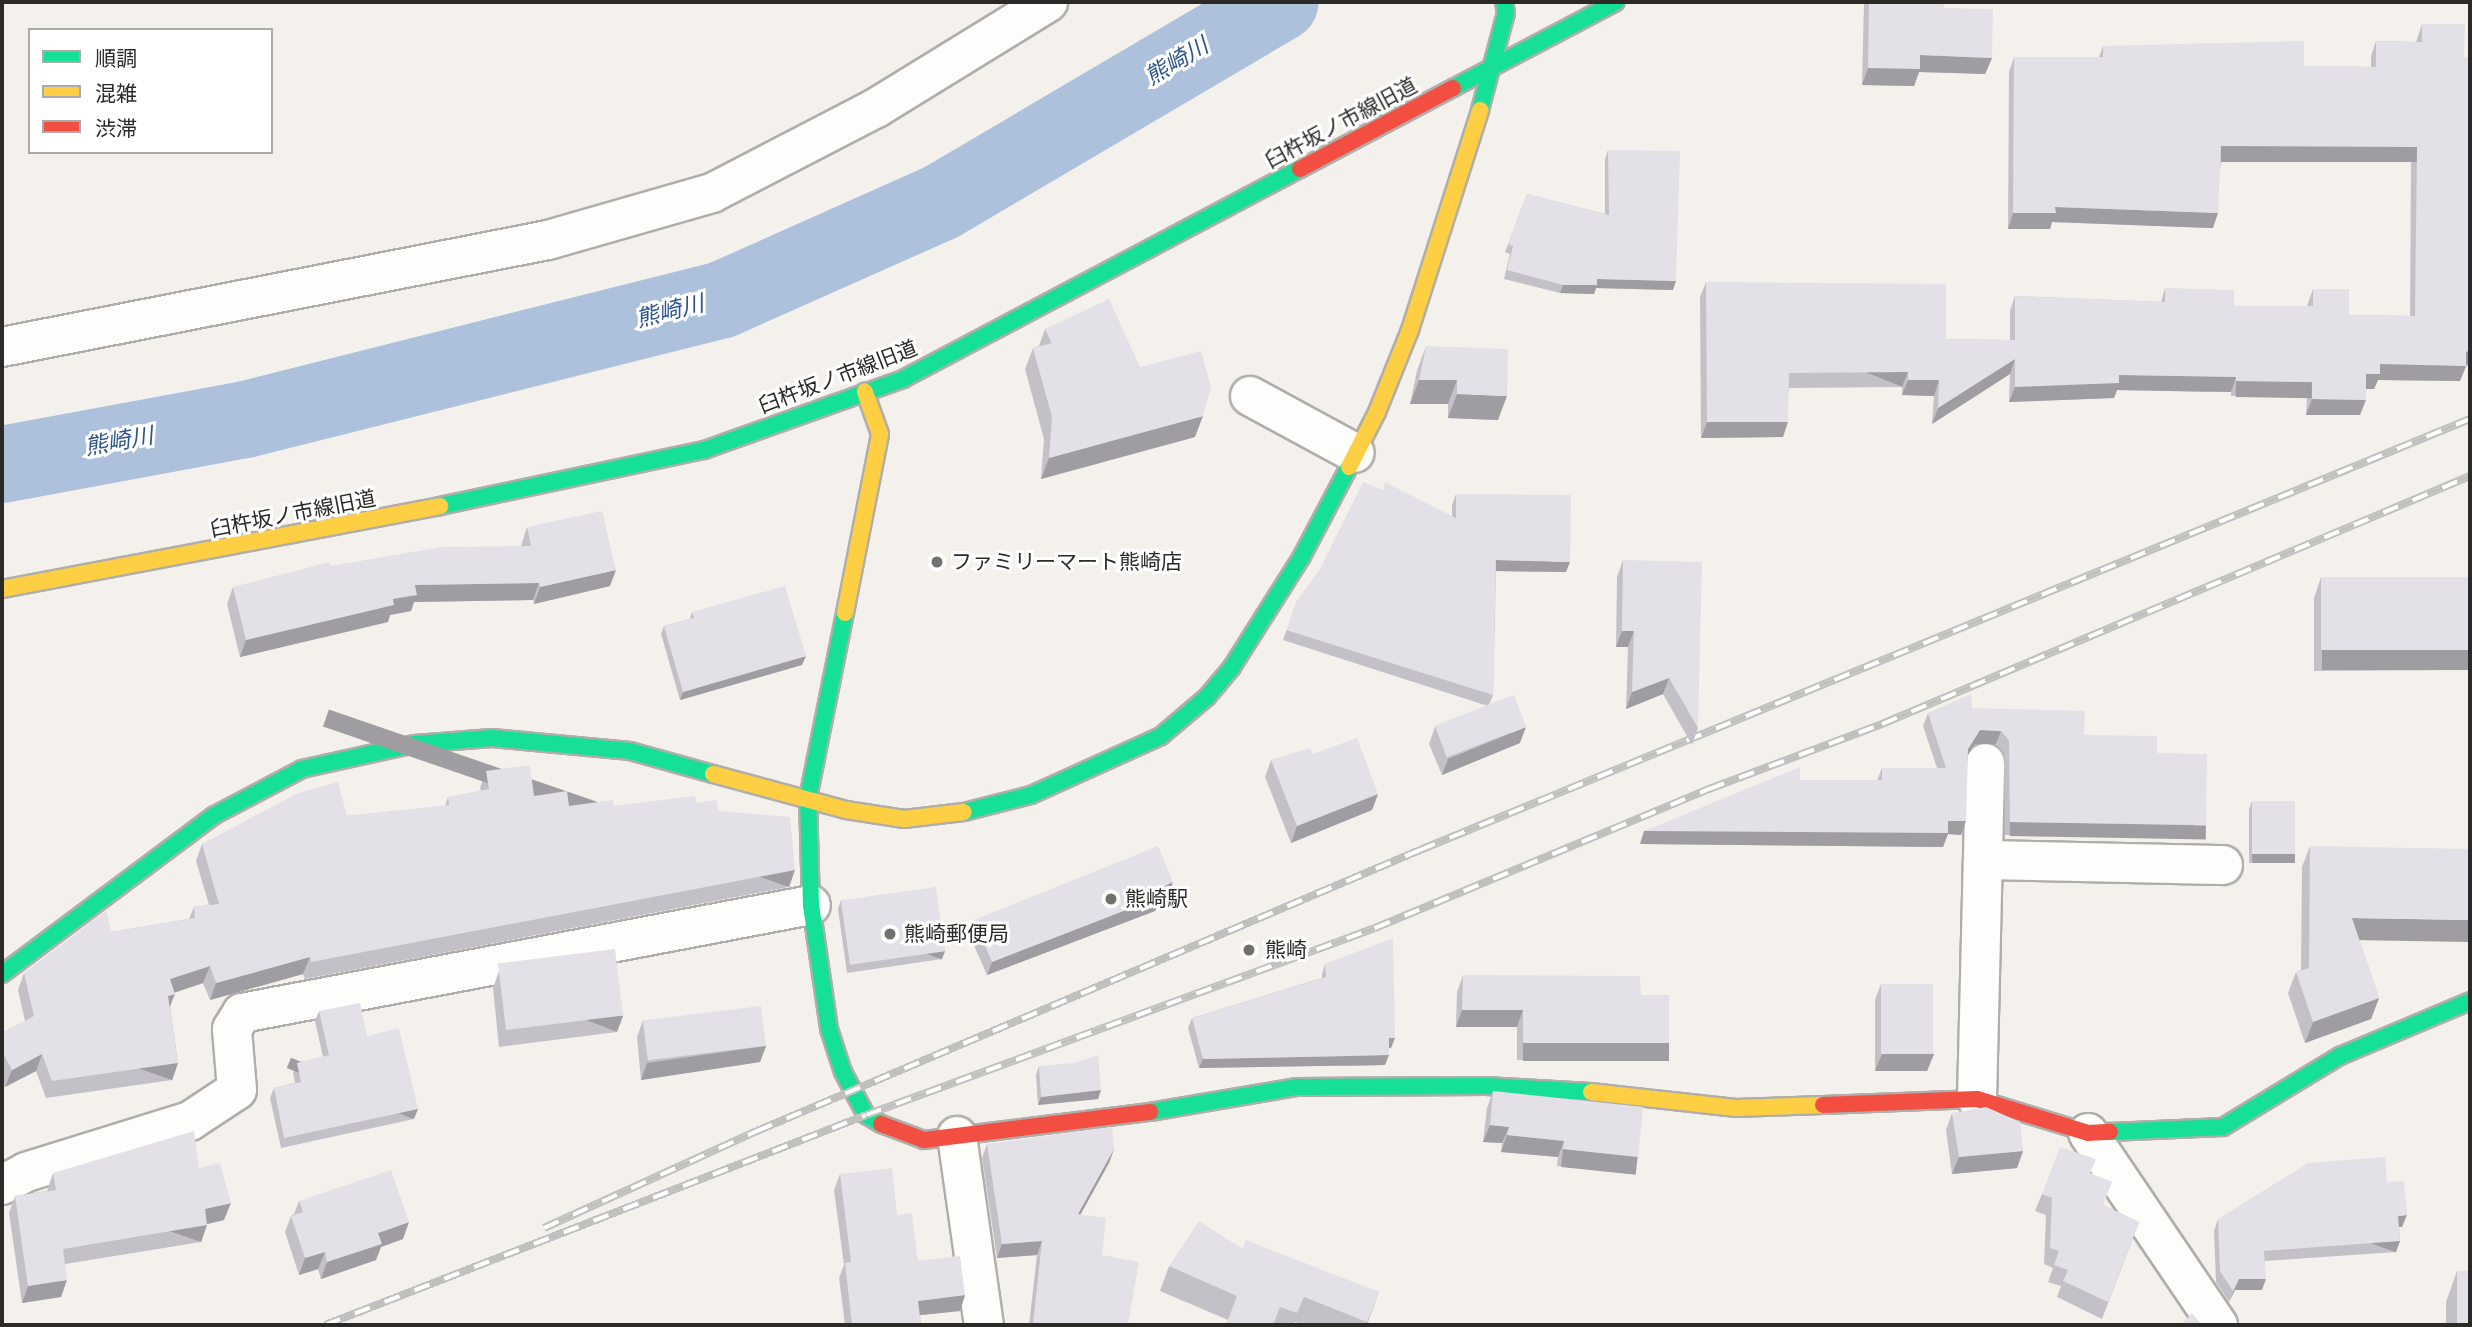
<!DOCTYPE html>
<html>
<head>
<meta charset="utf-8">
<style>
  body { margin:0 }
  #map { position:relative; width:2472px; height:1327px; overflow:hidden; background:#f4f1ec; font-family:Karla,"Noto Sans JP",sans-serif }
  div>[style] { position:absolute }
  .river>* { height:77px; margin:-38.5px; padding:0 38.5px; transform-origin:38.5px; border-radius:38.5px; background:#adc1dc }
  .roads { filter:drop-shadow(2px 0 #b0aeaa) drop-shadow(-2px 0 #b0aeaa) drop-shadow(0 2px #b0aeaa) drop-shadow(0 -2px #b0aeaa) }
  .street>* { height:38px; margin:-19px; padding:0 19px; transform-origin:19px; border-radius:19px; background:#fdfdfc }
  .fast>* { height:16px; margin:-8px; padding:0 8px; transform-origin:8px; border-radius:8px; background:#16e098 }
  .slow>* { height:16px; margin:-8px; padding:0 8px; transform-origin:8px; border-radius:8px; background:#ffcf43 }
  .jam>* { height:16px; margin:-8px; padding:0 8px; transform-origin:8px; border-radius:8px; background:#f24e42 }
  .rail>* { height:8px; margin-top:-4px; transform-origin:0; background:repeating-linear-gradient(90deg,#fff 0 16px,#c0c0be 0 32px); box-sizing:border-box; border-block:2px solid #c0c0be }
  .wall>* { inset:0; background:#c3c1c7 }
  .shaded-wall>* { inset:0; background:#9f9da2; transform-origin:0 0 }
  .building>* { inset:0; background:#e3e0e7; transform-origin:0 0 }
  .dots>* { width:19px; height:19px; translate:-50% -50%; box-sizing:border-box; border:4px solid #fff; border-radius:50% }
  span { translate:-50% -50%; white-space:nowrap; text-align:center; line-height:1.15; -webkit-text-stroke:6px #fff; paint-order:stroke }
  .street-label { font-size:21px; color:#2c2a27 }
  .poi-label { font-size:21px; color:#2c2a27 }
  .left { translate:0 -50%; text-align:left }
  .water-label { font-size:23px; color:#2d5589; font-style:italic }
  .frame { position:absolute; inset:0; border:4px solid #2c2a27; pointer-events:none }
  .legend { position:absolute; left:28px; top:28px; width:245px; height:126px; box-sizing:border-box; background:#fff; border:2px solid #abaaa9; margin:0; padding:9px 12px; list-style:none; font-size:21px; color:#2c2a27 }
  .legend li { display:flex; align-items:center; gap:14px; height:35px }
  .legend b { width:35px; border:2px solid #abaaa9 }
</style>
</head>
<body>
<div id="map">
  <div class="river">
    <i style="left:2px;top:464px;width:247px;rotate:-10.5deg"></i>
    <i style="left:245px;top:419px;width:492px;rotate:-14.1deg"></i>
    <i style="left:722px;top:299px;width:239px;rotate:-24deg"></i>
    <i style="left:940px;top:202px;width:394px;rotate:-30.5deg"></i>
  </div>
  <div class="roads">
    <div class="street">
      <i style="left:2px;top:347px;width:556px;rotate:-11.09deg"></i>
      <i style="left:548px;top:240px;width:171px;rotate:-16deg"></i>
      <i style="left:712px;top:193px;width:185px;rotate:-27.4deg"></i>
      <i style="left:876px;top:108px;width:202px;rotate:-31.6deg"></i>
      <i style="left:1250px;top:396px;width:119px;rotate:28.5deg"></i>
      <i style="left:1983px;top:860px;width:240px;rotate:1.2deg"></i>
      <i style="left:1977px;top:1099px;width:336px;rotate:-88.6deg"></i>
      <i style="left:2088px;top:1133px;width:232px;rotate:55.9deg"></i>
      <i style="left:957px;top:1136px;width:191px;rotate:81.9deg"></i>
      <i style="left:2px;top:1185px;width:27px;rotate:-28deg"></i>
      <i style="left:26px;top:1172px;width:172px;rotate:-17.3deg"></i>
      <i style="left:190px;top:1121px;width:56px;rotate:-33.4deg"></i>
      <i style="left:237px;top:1090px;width:61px;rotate:-94.7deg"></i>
      <i style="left:232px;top:1029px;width:19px;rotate:-58deg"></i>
      <i style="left:242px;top:1013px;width:579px;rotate:-10.75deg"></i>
    </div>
    <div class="fast">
      <i style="left:1453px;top:88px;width:184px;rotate:-27.8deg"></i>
      <i style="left:1480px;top:110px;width:100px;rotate:-75deg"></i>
      <i style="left:1506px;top:13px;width:11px;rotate:-100deg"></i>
      <i style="left:440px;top:506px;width:270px;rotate:-12deg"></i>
      <i style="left:704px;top:450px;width:211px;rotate:-19.6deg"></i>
      <i style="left:903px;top:379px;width:449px;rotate:-27.9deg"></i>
      <i style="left:845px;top:613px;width:189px;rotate:101.3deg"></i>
      <i style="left:808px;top:798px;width:107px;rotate:88.4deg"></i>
      <i style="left:811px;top:905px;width:125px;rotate:81.7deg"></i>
      <i style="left:829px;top:1029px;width:45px;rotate:72deg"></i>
      <i style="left:843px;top:1072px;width:49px;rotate:61.9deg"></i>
      <i style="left:866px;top:1115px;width:17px;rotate:31deg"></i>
      <i style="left:964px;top:812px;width:69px;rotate:-14.2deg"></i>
      <i style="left:1031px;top:795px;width:143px;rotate:-24.4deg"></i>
      <i style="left:1161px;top:736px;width:60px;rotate:-40.3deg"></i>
      <i style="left:1207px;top:697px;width:39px;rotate:-50deg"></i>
      <i style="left:1232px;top:667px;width:129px;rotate:-57.7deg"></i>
      <i style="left:1301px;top:558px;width:103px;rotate:-62.2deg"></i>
      <i style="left:2px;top:974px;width:264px;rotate:-36.8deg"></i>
      <i style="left:213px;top:816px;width:101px;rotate:-27.8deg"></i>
      <i style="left:302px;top:769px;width:116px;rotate:-12.5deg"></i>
      <i style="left:415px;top:744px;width:77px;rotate:-4.5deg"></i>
      <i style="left:492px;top:738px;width:139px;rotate:5.4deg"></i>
      <i style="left:630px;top:751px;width:86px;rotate:15.5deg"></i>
      <i style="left:1150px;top:1112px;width:148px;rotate:-9.7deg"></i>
      <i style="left:1296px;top:1087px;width:190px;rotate:-0.3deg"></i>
      <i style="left:1486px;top:1086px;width:105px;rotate:3.3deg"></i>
      <i style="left:2110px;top:1132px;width:113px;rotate:-2.5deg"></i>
      <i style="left:2223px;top:1127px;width:137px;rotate:-31.3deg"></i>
      <i style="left:2340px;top:1056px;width:141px;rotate:-22.9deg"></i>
    </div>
    <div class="slow">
      <i style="left:1349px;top:467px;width:62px;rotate:-63deg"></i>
      <i style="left:1377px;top:412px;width:88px;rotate:-68.1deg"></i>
      <i style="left:1410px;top:330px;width:231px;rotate:-72.3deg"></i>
      <i style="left:2px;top:589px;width:446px;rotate:-10.7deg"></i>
      <i style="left:845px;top:613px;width:182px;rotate:-78.9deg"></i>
      <i style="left:880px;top:434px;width:45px;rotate:-109.7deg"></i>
      <i style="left:713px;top:774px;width:138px;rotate:15.1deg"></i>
      <i style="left:846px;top:810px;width:59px;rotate:8.8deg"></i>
      <i style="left:904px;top:819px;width:60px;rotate:-6.7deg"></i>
      <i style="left:1591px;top:1092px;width:146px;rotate:6.3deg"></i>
      <i style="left:1736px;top:1108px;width:87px;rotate:-2deg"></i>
    </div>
    <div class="jam">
      <i style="left:1300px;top:169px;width:173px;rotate:-27.9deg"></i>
      <i style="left:1823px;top:1105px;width:154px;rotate:-2.2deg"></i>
      <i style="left:1977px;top:1099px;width:116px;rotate:17deg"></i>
      <i style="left:2088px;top:1133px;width:22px;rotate:-3deg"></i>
      <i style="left:881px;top:1124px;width:46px;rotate:20.4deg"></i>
      <i style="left:924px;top:1140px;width:228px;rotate:-7.1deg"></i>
    </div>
  </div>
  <div class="rail">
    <i style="left:544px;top:1228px;width:234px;rotate:-24.5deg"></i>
    <i style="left:757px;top:1131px;width:720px;rotate:-22.97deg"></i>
    <i style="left:1420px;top:850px;width:1135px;rotate:-22.32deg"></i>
    <i style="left:325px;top:1325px;width:580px;rotate:-21.21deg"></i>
    <i style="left:866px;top:1115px;width:542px;rotate:-20.17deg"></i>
    <i style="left:1375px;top:928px;width:362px;rotate:-22.6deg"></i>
    <i style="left:1709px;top:789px;width:185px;rotate:-20.6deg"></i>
    <i style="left:1882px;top:724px;width:638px;rotate:-22.87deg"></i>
  </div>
  <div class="wall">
    <i style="clip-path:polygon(1864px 2px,1944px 2px,1943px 8px,1992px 58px,1985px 74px,1919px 72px,1914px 86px,1862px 85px)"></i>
    <i style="clip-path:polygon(2422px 24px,2464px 57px,2466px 366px,2460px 381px,2378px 380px,2374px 389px,2366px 389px,2360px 415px,2306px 415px,2307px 397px,2231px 396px,2231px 392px,2117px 390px,2114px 398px,2009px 402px,2010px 374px,1932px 424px,1934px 396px,1902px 395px,1902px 387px,1789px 388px,1783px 437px,1701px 438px,1700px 297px,1706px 282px,1946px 339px,2010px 340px,2010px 311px,2015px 296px,2161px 302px,2165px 288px,2234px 306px,2307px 306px,2313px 289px,2349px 315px,2410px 316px,2411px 162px,2221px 161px,2213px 228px,2052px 222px,2050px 229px,2008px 229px,2009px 72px,2014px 57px,2099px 57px,2103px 46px,2304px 66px,2371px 67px,2371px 56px,2376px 41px,2416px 42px)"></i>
    <i style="clip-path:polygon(1608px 150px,1673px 290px,1596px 288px,1594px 294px,1560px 293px,1504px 279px,1510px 254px,1505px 252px,1527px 194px,1605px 214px,1605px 159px)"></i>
    <i style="clip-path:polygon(1045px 329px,1140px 367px,1195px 437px,1041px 479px,1044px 439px,1025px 369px,1033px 348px,1039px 346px)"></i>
    <i style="clip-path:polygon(1426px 346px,1498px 420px,1448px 418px,1448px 404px,1410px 404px,1417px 371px)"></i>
    <i style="clip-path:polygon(1456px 494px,1566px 572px,1496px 571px,1493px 695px,1489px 705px,1520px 743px,1442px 775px,1429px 744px,1435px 727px,1488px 706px,1283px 640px,1297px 601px,1452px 516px,1452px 505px)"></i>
    <i style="clip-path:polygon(527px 527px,610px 586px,534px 604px,533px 600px,414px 602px,411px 611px,390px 615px,388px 622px,240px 657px,227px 604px,233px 587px,521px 546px)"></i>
    <i style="clip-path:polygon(1623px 560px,1698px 728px,1692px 745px,1663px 694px,1626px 709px,1628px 647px,1616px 647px,1617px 577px)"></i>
    <i style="clip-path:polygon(2321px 577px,2470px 577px,2470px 670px,2314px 671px,2314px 598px)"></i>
    <i style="clip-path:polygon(692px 612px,802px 665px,680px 700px,661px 634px,664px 626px,690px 619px)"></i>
    <i style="clip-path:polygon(1972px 708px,2157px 753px,2201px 838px,2005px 835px,2004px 753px,1996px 744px,1975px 744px,1968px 755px,1961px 835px,1948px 834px,1943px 847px,1640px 844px,1800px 780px,1877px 780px,1882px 768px,1937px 768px,1923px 726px,1928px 713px)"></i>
    <i style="clip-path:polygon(1313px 754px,1378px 794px,1372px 810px,1291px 843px,1265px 777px,1271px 760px)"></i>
    <i style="clip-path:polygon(486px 771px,534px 796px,569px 806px,614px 806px,696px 803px,718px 811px,789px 887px,305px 979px,303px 974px,210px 1000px,203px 983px,174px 993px,170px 1007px,178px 1063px,172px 1080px,46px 1098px,36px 1071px,5px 1087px,2px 1080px,2px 1033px,25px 1021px,18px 990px,24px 973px,111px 932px,189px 919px,194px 907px,209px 905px,196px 861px,202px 844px,347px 816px,445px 806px,448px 797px,481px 791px,480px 788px)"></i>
    <i style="clip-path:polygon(2252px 801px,2292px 863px,2249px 863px,2249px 809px)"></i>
    <i style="clip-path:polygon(2310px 846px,2359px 939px,2379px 998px,2371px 1019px,2305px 1043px,2288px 993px,2296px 972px,2301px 970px,2302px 867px)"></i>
    <i style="clip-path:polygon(1168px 896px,1160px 900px,1155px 911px,987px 975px,969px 934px,974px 920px)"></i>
    <i style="clip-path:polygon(841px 900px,945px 951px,942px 959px,847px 973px,838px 909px)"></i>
    <i style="clip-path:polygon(1325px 964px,1391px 1048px,1389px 1048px,1385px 1065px,1199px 1068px,1188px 1028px,1192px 1018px,1322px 978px,1322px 974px)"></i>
    <i style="clip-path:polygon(499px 971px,623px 1016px,617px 1032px,499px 1047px,493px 988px)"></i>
    <i style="clip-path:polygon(1463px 975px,1641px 995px,1663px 1060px,1517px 1060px,1517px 1027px,1456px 1027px,1457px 992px)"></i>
    <i style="clip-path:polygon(1881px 984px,1934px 1054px,1927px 1071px,1875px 1071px,1875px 1000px)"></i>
    <i style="clip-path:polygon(319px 1011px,367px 1036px,414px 1119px,281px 1148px,270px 1098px,274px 1088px,295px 1083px,293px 1073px,297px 1063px,323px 1057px,315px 1021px)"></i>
    <i style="clip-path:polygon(643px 1020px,766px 1046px,760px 1062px,641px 1080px,637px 1037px)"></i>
    <i style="clip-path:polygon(1039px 1066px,1101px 1090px,1098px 1099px,1038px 1105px,1036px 1075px)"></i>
    <i style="clip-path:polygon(1493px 1091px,1638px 1157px,1632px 1174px,1557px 1166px,1558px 1157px,1501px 1152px,1502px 1143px,1483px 1142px,1487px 1108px)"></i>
    <i style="clip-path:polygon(1952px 1113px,2023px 1151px,2017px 1168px,1952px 1174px,1946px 1130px)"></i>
    <i style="clip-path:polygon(987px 1144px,1114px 1149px,1109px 1163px,1080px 1215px,1102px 1255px,1128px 1325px,1029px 1325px,1037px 1255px,997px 1258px,982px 1158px)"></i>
    <i style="clip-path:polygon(199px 1168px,224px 1220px,207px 1224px,201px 1242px,65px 1264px,61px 1297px,22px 1303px,9px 1213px,15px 1196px,47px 1191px,53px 1173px)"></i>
    <i style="clip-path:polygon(2090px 1173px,2103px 1205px,2139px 1222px,2102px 1319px,2057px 1297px,2061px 1286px,2048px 1282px,2053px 1268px,2044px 1264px,2046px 1215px,2035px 1211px,2042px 1194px)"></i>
    <i style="clip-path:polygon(840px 1174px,897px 1215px,918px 1261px,965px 1295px,960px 1311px,920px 1315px,921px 1325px,845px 1325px,839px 1278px,844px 1265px,834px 1190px)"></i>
    <i style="clip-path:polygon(2387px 1182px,2402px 1227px,2399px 1227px,2400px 1241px,2396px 1252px,2265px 1261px,2262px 1290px,2235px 1290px,2229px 1302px,2216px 1282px,2214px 1231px,2218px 1219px)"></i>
    <i style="clip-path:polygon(299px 1201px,403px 1239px,381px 1247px,376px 1260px,321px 1279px,318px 1269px,299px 1275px,285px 1232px,291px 1216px,294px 1214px)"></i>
    <i style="clip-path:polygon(1243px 1249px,1379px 1292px,1367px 1325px,1304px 1325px,1295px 1322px,1293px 1325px,1226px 1325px,1228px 1320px,1160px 1291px,1169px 1266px)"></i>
    <i style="clip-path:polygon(2457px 1271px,2470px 1325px,2446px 1325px,2446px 1302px)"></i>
  </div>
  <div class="shaded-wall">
    <i style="left:2461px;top:2px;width:9px;height:2px"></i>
    <i style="clip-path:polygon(1920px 55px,1992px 58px,1985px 74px,1919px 72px,1914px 86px,1862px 85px,1868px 68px)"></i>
    <i style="left:2221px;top:146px;width:196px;height:16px"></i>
    <i style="clip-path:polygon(2055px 207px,2218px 213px,2213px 228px,2052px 222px,2050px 229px,2008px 229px,2013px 213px)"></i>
    <i style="clip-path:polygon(1597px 279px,1676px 281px,1673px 290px,1596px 288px,1594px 294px,1560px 293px,1563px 285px)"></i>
    <i style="clip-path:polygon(2470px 351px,2470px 365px,2463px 366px,2466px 366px,2460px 381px,2378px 380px,2374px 389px,2360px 389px,2366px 374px,2380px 364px)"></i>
    <i style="clip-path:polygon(2015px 359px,2010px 374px,1932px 424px,1938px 408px)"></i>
    <i style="left:1908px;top:372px;width:16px;height:119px;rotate:112deg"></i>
    <i style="clip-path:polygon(2119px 375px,2236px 377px,2231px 392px,2117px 390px,2114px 398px,2009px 402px,2015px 387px)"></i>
    <i style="clip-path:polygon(1419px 380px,1457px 380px,1448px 404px,1410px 404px)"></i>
    <i style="clip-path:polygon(1908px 380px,1939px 380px,1934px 396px,1902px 395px)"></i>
    <i style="left:2236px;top:381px;width:76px;height:16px;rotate:1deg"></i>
    <i style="clip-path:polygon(1457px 394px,1507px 396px,1498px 420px,1448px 418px)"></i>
    <i style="clip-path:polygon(2312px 399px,2366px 400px,2360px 415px,2306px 415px)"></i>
    <i style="clip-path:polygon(1203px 416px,1195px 437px,1041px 479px,1049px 458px)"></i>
    <i style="clip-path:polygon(1707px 422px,1788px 422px,1783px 437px,1701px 438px)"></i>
    <i style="clip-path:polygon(1496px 560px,1570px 562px,1566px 572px,1492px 571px)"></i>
    <i style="clip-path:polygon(616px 570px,610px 586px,534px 604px,540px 587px)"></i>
    <i style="clip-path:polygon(539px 583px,533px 600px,414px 602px,411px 611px,390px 615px,388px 622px,240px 657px,246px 640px,393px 599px,415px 585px)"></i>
    <i style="clip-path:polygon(1622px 631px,1634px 631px,1628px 647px,1616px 647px)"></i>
    <i style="left:2470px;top:649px;width:21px;height:148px;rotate:90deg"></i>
    <i style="clip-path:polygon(806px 656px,802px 665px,680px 700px,683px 692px)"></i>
    <i style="clip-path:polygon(1669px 678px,1663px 694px,1626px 709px,1632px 692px)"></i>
    <i style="clip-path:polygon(1526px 727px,1520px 743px,1442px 775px,1448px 759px)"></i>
    <i style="clip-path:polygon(1980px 730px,2001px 731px,1996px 744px,1975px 744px,1963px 762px,1968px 749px)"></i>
    <i style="clip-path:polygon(1378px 794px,1372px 810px,1291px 843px,1297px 826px)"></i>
    <i style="clip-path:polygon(1948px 821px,1966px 821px,1961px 835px,1948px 834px,1943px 847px,1640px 844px,1644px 831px)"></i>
    <i style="left:2010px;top:822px;width:196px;height:14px;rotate:1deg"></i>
    <i style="left:2252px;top:854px;width:43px;height:9px"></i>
    <i style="left:795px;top:870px;width:18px;height:493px;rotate:109deg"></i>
    <i style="clip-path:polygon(1173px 882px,1168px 896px,1160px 900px,1155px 911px,987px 975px,992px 962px)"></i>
    <i style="left:2352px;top:918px;width:118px;height:22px;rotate:1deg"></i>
    <i style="left:945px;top:951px;width:9px;height:95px;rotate:111deg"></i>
    <i style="clip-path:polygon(310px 957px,303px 974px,210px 1000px,216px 983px)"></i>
    <i style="clip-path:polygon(210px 966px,203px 983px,164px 996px,170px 979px)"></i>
    <i style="clip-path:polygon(175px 994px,168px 1011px,168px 996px)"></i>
    <i style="clip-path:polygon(2379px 998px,2371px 1019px,2305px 1043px,2313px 1022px)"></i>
    <i style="clip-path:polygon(1462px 1010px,1523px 1010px,1517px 1027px,1456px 1027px)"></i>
    <i style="left:623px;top:1016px;width:17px;height:119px;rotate:111deg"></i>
    <i style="clip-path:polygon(1389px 1038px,1395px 1038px,1391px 1048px,1385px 1048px)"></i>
    <i style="left:1523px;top:1043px;width:146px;height:18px"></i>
    <i style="clip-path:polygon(766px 1046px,760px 1062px,641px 1080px,647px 1063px)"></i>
    <i style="clip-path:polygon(42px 1054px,36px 1071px,5px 1087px,12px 1070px)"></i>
    <i style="clip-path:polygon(1882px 1054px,1934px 1054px,1927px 1071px,1875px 1071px)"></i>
    <i style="clip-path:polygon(1389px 1055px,1385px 1065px,1199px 1068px,1203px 1059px)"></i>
    <i style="left:178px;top:1063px;width:18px;height:127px;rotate:109deg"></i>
    <i style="clip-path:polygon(1101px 1090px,1098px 1099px,1038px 1105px,1041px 1097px)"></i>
    <i style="left:418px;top:1109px;width:11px;height:137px;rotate:112deg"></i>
    <i style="clip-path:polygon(1490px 1125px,1509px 1127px,1502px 1143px,1483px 1142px)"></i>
    <i style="clip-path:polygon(1507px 1135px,1564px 1141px,1558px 1157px,1501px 1152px)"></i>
    <i style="clip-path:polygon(1114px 1149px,1109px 1163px,1073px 1228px,1078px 1214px)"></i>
    <i style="left:1563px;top:1149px;width:75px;height:18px;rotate:6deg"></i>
    <i style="clip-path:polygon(2023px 1151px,2017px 1168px,1952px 1174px,1959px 1157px)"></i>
    <i style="clip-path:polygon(231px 1203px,224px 1220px,199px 1226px,205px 1209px)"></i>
    <i style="clip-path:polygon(2407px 1215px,2402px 1227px,2394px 1227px,2398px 1216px)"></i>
    <i style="clip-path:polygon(409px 1222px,403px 1239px,381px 1247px,376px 1260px,321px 1279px,327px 1262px,378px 1233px)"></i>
    <i style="left:207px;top:1225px;width:18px;height:146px;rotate:109deg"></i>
    <i style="clip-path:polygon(1042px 1241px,1037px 1255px,997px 1258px,1002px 1244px)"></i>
    <i style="left:2400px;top:1241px;width:12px;height:136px;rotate:110deg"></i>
    <i style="clip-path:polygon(325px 1252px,318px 1269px,299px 1275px,305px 1258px)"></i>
    <i style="clip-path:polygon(2239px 1279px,2266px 1279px,2262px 1290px,2235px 1290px,2229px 1302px)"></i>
    <i style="clip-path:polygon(67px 1280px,61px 1297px,22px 1303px,28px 1286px)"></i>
    <i style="clip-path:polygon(965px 1295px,960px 1311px,912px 1316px,918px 1301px)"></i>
  </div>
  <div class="building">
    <i style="clip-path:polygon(1869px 2px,1944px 2px,1943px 8px,1993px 9px,1992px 58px,1920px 55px,1920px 69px,1868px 68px)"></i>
    <i style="clip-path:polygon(2422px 24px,2465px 24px,2464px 57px,2470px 57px,2470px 351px,2466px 351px,2466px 366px,2380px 364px,2380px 374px,2366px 374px,2366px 400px,2312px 399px,2312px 382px,2236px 381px,2236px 377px,2119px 375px,2119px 383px,2015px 387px,2015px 359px,1938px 408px,1939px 380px,1908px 380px,1908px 372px,1789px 373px,1788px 422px,1707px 422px,1706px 282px,1946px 284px,1946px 339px,2015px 340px,2015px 296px,2165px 302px,2165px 288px,2234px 290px,2234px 306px,2313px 306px,2313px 289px,2349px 289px,2349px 315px,2415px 316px,2417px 147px,2221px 146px,2218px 213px,2055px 207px,2056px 213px,2013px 213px,2014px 57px,2103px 57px,2103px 46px,2304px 41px,2304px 66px,2376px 67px,2376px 41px,2422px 42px)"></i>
    <i style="clip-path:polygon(1608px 150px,1680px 151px,1676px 281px,1597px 279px,1597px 285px,1563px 285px,1507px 270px,1513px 246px,1508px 244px,1527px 194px,1609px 215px)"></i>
    <i style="clip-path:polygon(1109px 299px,1140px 367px,1201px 351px,1211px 387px,1203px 416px,1049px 458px,1052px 417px,1033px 348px,1052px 343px,1045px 329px)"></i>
    <i style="clip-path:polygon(1426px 346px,1508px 349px,1507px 396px,1457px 394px,1457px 380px,1419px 380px)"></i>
    <i style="clip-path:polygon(1363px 482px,1383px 490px,1385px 482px,1456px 518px,1456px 494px,1571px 495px,1570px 562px,1496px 560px,1493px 695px,1286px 630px,1297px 601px,1320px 569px)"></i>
    <i style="clip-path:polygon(602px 511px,616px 570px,540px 587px,539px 583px,415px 585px,417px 595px,393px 599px,394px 605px,246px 640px,233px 587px,330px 562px,331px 566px,442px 547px,531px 546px,527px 527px)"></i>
    <i style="clip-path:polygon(1623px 560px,1702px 562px,1698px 728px,1669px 678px,1632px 692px,1634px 631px,1622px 631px)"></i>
    <i style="left:2321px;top:577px;width:149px;height:73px"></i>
    <i style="clip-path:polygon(785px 586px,806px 656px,683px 692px,664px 626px,694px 618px,692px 612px)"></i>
    <i style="clip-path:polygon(1971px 694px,1972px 708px,2085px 711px,2084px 735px,2157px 736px,2157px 753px,2207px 754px,2206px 825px,2010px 822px,2009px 740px,2001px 731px,1980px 730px,1968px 749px,1966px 821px,1948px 821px,1948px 833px,1644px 831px,1800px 767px,1800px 780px,1882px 780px,1882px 768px,1946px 768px,1928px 713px)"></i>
    <i style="left:1514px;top:695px;width:34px;height:85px;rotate:69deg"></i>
    <i style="clip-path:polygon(1357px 738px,1378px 794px,1297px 826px,1271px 760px,1310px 748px,1313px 754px)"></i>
    <i style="clip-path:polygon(530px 765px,534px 796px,567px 791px,569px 806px,613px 800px,614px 806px,695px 796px,696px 803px,717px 800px,718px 811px,790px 817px,795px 870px,311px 962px,310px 957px,216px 983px,210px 966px,170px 979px,175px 994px,168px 996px,178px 1063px,52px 1081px,42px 1054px,12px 1070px,2px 1051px,2px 1033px,34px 1016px,24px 973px,106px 911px,111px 932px,195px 918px,194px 907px,219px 904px,202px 844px,298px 793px,338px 782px,347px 816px,449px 805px,448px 797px,489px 789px,486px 771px)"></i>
    <i style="left:2252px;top:801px;width:43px;height:53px"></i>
    <i style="clip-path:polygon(1158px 846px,1173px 882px,1157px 889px,1160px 897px,992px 962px,974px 920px)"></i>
    <i style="clip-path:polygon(2310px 846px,2470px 849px,2470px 920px,2352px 918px,2379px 998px,2313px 1022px,2296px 972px,2309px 968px)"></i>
    <i style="left:936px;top:887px;width:65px;height:96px;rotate:82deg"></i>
    <i style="clip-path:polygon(1393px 938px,1395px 1038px,1389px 1038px,1389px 1055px,1203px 1059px,1192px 1018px,1326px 977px,1325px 964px)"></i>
    <i style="left:615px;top:949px;width:67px;height:118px;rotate:83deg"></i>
    <i style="clip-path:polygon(1463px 975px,1640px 976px,1641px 995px,1669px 995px,1669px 1043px,1523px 1043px,1523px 1010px,1462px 1010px)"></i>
    <i style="left:1881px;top:984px;width:52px;height:70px"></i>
    <i style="clip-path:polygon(360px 1003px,367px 1036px,399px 1028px,418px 1109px,284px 1138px,274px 1088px,301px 1082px,297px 1063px,329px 1055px,319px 1011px)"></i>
    <i style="left:761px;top:1006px;width:40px;height:119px;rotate:83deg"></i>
    <i style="clip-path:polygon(1098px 1055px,1101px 1090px,1041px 1097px,1039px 1066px,1074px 1063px)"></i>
    <i style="clip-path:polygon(1493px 1091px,1643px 1107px,1638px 1157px,1563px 1149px,1564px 1141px,1507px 1135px,1509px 1127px,1490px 1125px)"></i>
    <i style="clip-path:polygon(1986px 1107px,2020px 1122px,2023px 1151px,1959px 1157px,1952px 1113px)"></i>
    <i style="clip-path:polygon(1112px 1127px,1114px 1149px,1078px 1214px,1106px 1218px,1102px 1255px,1139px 1262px,1128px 1325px,1033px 1325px,1042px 1241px,1002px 1244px,987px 1144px)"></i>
    <i style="clip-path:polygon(194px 1131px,199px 1168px,220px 1163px,231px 1203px,205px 1209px,207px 1225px,63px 1249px,67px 1280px,28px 1286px,15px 1196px,56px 1190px,53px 1173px)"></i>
    <i style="clip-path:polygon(2060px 1147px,2096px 1159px,2090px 1173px,2112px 1182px,2103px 1205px,2139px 1222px,2108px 1302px,2063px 1281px,2068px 1270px,2054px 1265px,2059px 1251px,2050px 1248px,2052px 1198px,2042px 1194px)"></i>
    <i style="clip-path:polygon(2385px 1157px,2387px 1182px,2404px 1181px,2407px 1215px,2398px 1216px,2400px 1241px,2264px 1251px,2266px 1279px,2239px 1279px,2233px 1291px,2220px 1271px,2218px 1219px,2308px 1163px)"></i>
    <i style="clip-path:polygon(892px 1168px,897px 1215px,912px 1213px,918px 1261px,960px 1256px,965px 1295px,918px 1301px,921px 1325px,852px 1325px,845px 1263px,851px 1262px,840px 1174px)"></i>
    <i style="clip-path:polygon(391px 1170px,409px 1222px,378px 1233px,382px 1244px,327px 1262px,325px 1252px,305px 1258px,291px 1216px,303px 1212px,299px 1201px)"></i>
    <i style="clip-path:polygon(1199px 1221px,1243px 1249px,1246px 1240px,1379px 1292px,1367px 1322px,1304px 1297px,1297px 1313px,1280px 1307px,1273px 1325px,1226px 1325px,1237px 1296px,1169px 1266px)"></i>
    <i style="left:2457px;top:1271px;width:13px;height:54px"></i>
    <i style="clip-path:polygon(2192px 1313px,2202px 1325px,2181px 1325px)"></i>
  </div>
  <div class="dots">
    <i style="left:937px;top:562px;background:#72706c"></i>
    <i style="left:1111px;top:899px;background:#72706c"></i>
    <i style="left:890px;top:934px;background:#72706c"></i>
    <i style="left:1249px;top:950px;background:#72706c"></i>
  </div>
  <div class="street-label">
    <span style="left:1341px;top:123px;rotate:-28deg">臼杵坂ノ市線旧道</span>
    <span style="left:838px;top:377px;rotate:-21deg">臼杵坂ノ市線旧道</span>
    <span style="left:293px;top:514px;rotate:-11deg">臼杵坂ノ市線旧道</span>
  </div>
  <div class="poi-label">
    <span class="left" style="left:951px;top:562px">ファミリーマート熊崎店</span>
    <span class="left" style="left:1125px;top:899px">熊崎駅</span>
    <span class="left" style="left:904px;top:934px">熊崎郵便局</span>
    <span class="left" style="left:1265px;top:950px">熊崎</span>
  </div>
  <div class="water-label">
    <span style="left:1177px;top:62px;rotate:-31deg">熊崎川</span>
    <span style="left:670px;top:312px;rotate:-14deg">熊崎川</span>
    <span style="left:119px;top:442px;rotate:-10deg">熊崎川</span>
  </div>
  <div class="frame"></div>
  <ul class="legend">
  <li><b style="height:9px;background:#16e098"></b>順調</li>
  <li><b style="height:9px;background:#ffcf43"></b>混雑</li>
  <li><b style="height:9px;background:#f24e42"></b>渋滞</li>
  </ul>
</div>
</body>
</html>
